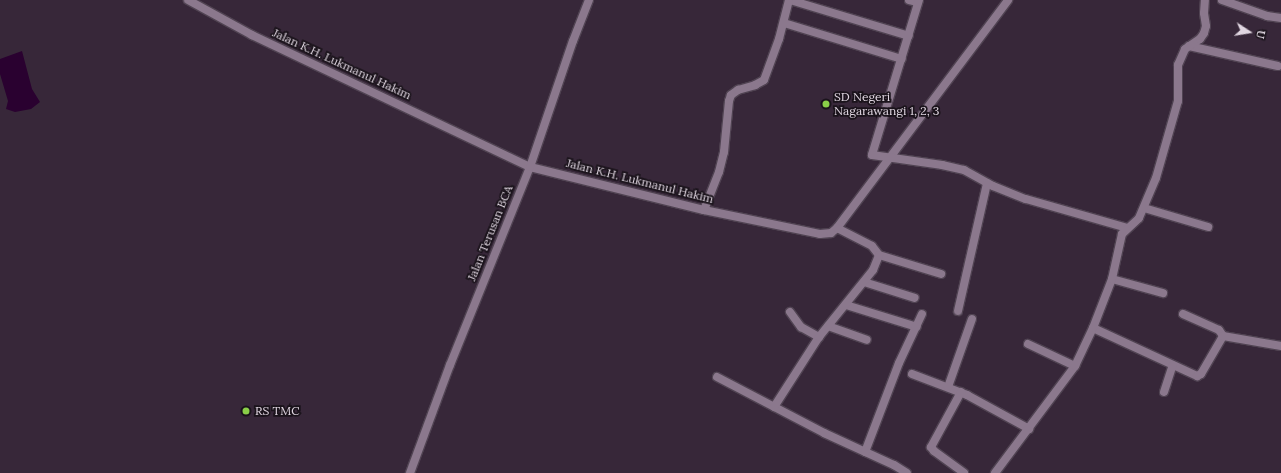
<!DOCTYPE html>
<html>
<head>
<meta charset="utf-8">
<style>
  body { margin:0 }
  #map { position:relative; width:1281px; height:473px; overflow:hidden; background:#372739; font-family:Lora,serif }
  div>[style] { position:absolute }
  .water>* { inset:0; background:#2a0130 }
  .roads { filter:drop-shadow(1px 0 #504352) drop-shadow(-1px 0 #504352) drop-shadow(0 1px #504352) drop-shadow(0 -1px #504352) }
  .street>* { height:8px; margin:-4px; padding:0 4px; transform-origin:4px; border-radius:4px; background:#8b788d }
  .dots>* { width:11px; height:11px; translate:-50% -50%; box-sizing:border-box; border:2px solid #1a131b; border-radius:50% }
  span { translate:-50% -50%; white-space:nowrap; text-align:center; line-height:1.15; -webkit-text-stroke:3.5px #1a131b; paint-order:stroke }
  .street-label { font-size:12px; color:#e0d6e1 }
  .poi-label { font-size:12px; color:#e0d6e1 }
  .left { translate:0 -50%; text-align:left }
  .north { position:absolute; left:1229px; top:12px; width:40px; height:40px; -webkit-text-stroke:3px #1a131b; paint-order:stroke; rotate:102deg; font-size:11px; font-weight:700; line-height:16px; text-align:center; color:#e0d6e1 }
  .north::after { content:''; display:block; margin:auto; width:14px; height:18px; background:#e0d6e1; clip-path:polygon(50% 0,100% 100%,50% 72%,0 100%) }
</style>
</head>
<body>
<div id="map">
  <div class="water">
    <i style="clip-path:polygon(22px 51px,32px 89px,40px 102px,31px 109px,15px 112px,6px 109px,8px 101px,0 74px,0 59px)"></i>
  </div>
  <div class="roads">
    <div class="street">
      <i style="left:188px;top:0;width:73px;rotate:28.7deg"></i>
      <i style="left:252px;top:35px;width:308px;rotate:25.4deg"></i>
      <i style="left:530px;top:167px;width:179px;rotate:13.9deg"></i>
      <i style="left:704px;top:210px;width:118px;rotate:11.7deg"></i>
      <i style="left:820px;top:234px;width:11px;rotate:-5deg"></i>
      <i style="left:831px;top:233px;width:8px;rotate:-40deg"></i>
      <i style="left:837px;top:228px;width:285px;rotate:-53.1deg"></i>
      <i style="left:790px;top:0;width:124px;rotate:16.8deg"></i>
      <i style="left:909px;top:0;width:9px;rotate:13deg"></i>
      <i style="left:919px;top:0;width:162px;rotate:106.9deg"></i>
      <i style="left:872px;top:155px;width:71px;rotate:8.1deg"></i>
      <i style="left:942px;top:165px;width:23px;rotate:13deg"></i>
      <i style="left:964px;top:170px;width:33px;rotate:29deg"></i>
      <i style="left:993px;top:186px;width:35px;rotate:22deg"></i>
      <i style="left:1026px;top:199px;width:105px;rotate:16deg"></i>
      <i style="left:1222px;top:0;width:48px;rotate:19.6deg"></i>
      <i style="left:1267px;top:16px;width:14px;rotate:8deg"></i>
      <i style="left:784px;top:23px;width:123px;rotate:17deg"></i>
      <i style="left:1189px;top:46px;width:91px;rotate:12.7deg"></i>
      <i style="left:1144px;top:208px;width:67px;rotate:16.5deg"></i>
      <i style="left:704px;top:210px;width:41px;rotate:-68.5deg"></i>
      <i style="left:719px;top:172px;width:21px;rotate:-76deg"></i>
      <i style="left:724px;top:152px;width:51px;rotate:-84.4deg"></i>
      <i style="left:729px;top:101px;width:6px;rotate:-72deg"></i>
      <i style="left:731px;top:95px;width:9px;rotate:-36deg"></i>
      <i style="left:738px;top:90px;width:18px;rotate:-16deg"></i>
      <i style="left:755px;top:85px;width:10px;rotate:-29deg"></i>
      <i style="left:764px;top:80px;width:44px;rotate:-69.9deg"></i>
      <i style="left:779px;top:39px;width:40px;rotate:-75.6deg"></i>
      <i style="left:837px;top:228px;width:39px;rotate:27deg"></i>
      <i style="left:872px;top:246px;width:11px;rotate:52deg"></i>
      <i style="left:879px;top:255px;width:65px;rotate:17deg"></i>
      <i style="left:1112px;top:279px;width:53px;rotate:15.4deg"></i>
      <i style="left:864px;top:282px;width:53px;rotate:17.4deg"></i>
      <i style="left:846px;top:305px;width:74px;rotate:17.2deg"></i>
      <i style="left:958px;top:311px;width:131px;rotate:-77.2deg"></i>
      <i style="left:790px;top:312px;width:19px;rotate:54deg"></i>
      <i style="left:801px;top:327px;width:21px;rotate:29deg"></i>
      <i style="left:1183px;top:314px;width:39px;rotate:24deg"></i>
      <i style="left:1219px;top:330px;width:7px;rotate:56deg"></i>
      <i style="left:828px;top:326px;width:41px;rotate:19.7deg"></i>
      <i style="left:1093px;top:328px;width:115px;rotate:24.8deg"></i>
      <i style="left:1197px;top:376px;width:4px;rotate:-27deg"></i>
      <i style="left:1201px;top:374px;width:44px;rotate:-59.9deg"></i>
      <i style="left:1223px;top:336px;width:59px;rotate:9.8deg"></i>
      <i style="left:1028px;top:344px;width:52px;rotate:25.1deg"></i>
      <i style="left:912px;top:374px;width:59px;rotate:20.9deg"></i>
      <i style="left:967px;top:395px;width:71px;rotate:28.7deg"></i>
      <i style="left:717px;top:377px;width:121px;rotate:27.6deg"></i>
      <i style="left:824px;top:433px;width:77px;rotate:24.6deg"></i>
      <i style="left:894px;top:465px;width:15px;rotate:32deg"></i>
      <i style="left:948px;top:387px;width:72px;rotate:-70.6deg"></i>
      <i style="left:961px;top:392px;width:63px;rotate:118.6deg"></i>
      <i style="left:931px;top:447px;width:5px;rotate:53deg"></i>
      <i style="left:934px;top:451px;width:37px;rotate:36deg"></i>
      <i style="left:1164px;top:392px;width:28px;rotate:-72deg"></i>
      <i style="left:774px;top:407px;width:83px;rotate:-57.3deg"></i>
      <i style="left:819px;top:337px;width:86px;rotate:-51.1deg"></i>
      <i style="left:873px;top:270px;width:16px;rotate:-68deg"></i>
      <i style="left:865px;top:452px;width:95px;rotate:-69.1deg"></i>
      <i style="left:899px;top:363px;width:54px;rotate:-64.9deg"></i>
      <i style="left:410px;top:473px;width:115px;rotate:-69.7deg"></i>
      <i style="left:450px;top:365px;width:214px;rotate:-68deg"></i>
      <i style="left:530px;top:167px;width:133px;rotate:-71.2deg"></i>
      <i style="left:573px;top:41px;width:44px;rotate:-68.7deg"></i>
      <i style="left:995px;top:473px;width:134px;rotate:-53.2deg"></i>
      <i style="left:1075px;top:366px;width:42px;rotate:-64.7deg"></i>
      <i style="left:1093px;top:328px;width:53px;rotate:-68.8deg"></i>
      <i style="left:1112px;top:279px;width:46px;rotate:-77.5deg"></i>
      <i style="left:1122px;top:234px;width:23px;rotate:-43deg"></i>
      <i style="left:1139px;top:218px;width:43px;rotate:-67deg"></i>
      <i style="left:1156px;top:178px;width:80px;rotate:-74.1deg"></i>
      <i style="left:1178px;top:101px;width:36px;rotate:-90deg"></i>
      <i style="left:1178px;top:65px;width:17px;rotate:-66deg"></i>
      <i style="left:1185px;top:49px;width:18px;rotate:-34deg"></i>
      <i style="left:1200px;top:39px;width:7px;rotate:-56deg"></i>
      <i style="left:1204px;top:33px;width:7px;rotate:-74deg"></i>
      <i style="left:1206px;top:26px;width:13px;rotate:-99deg"></i>
      <i style="left:1204px;top:13px;width:13px;rotate:-86deg"></i>
    </div>
  </div>
  <div class="dots">
    <i style="left:826px;top:104px;background:#8ace48"></i>
    <i style="left:246px;top:411px;background:#8ace48"></i>
  </div>
  <div class="street-label">
    <span style="left:342px;top:64px;rotate:25deg">Jalan K.H. Lukmanul Hakim</span>
    <span style="left:640px;top:181px;rotate:14deg">Jalan K.H. Lukmanul Hakim</span>
    <span style="left:490px;top:233px;rotate:-68deg">Jalan Terusan BCA</span>
  </div>
  <div class="poi-label">
    <span class="left" style="left:834px;top:104px">SD Negeri<br>Nagarawangi 1, 2, 3</span>
    <span class="left" style="left:255px;top:411px">RS TMC</span>
  </div>
  <div class="north">U</div>
</div>
</body>
</html>
